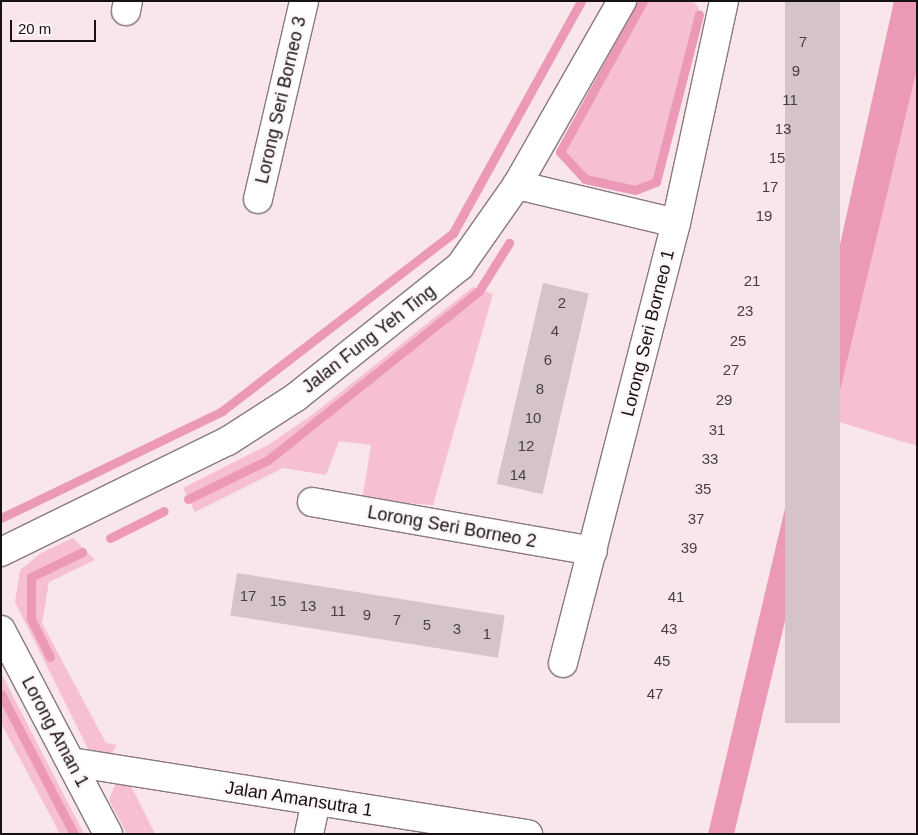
<!DOCTYPE html>
<html>
<head>
<meta charset="utf-8">
<style>
  body { margin:0 }
  #map { position:relative; width:918px; height:835px; overflow:hidden; background:#f8e6eb; font-family:Arial,sans-serif }
  div>[style] { position:absolute }
  .green>* { inset:0; background:#f6bfd2 }
  .water>* { inset:0; background:#ec99b7 }
  .stream>* { height:9px; margin:-4.5px; padding:0 4.5px; transform-origin:4.5px; border-radius:4.5px; background:#ec99b7 }
  .building>* { inset:0; background:#d4c3c9; transform-origin:0 0 }
  .roads { filter:drop-shadow(1px 0 #89797e) drop-shadow(-1px 0 #89797e) drop-shadow(0 1px #89797e) drop-shadow(0 -1px #89797e) }
  .minor>* { height:28px; margin:-14px; padding:0 14px; transform-origin:14px; border-radius:14px; background:#fff }
  span { translate:-50% -50%; white-space:nowrap; text-align:center; line-height:1.15; -webkit-text-stroke:5px #fdf6f8; paint-order:stroke }
  .number-label { font-size:15px; color:#463e40 }
  .number-label span { -webkit-text-stroke-width:0 }
  .street-label { font-size:18px; color:#171113 }
  .frame { position:absolute; inset:0; border:2px solid #171113; pointer-events:none }
  .scale { position:absolute; left:10px; top:20px; width:86px; height:22px; box-sizing:border-box; border:2px solid #171113; border-top:0; padding-left:6px; font-size:15px; line-height:18px; white-space:nowrap; color:#171113; -webkit-text-stroke:4px #fdf6f8; paint-order:stroke }
</style>
</head>
<body>
<div id="map">
  <div class="green">
    <i style="clip-path:polygon(647px 1px,693px 1px,699px 8px,660px 167px,655px 178px,635px 188px,586px 177px,564px 153px)"></i>
    <i style="clip-path:polygon(917px 69px,917px 446px,833px 420px)"></i>
    <i style="clip-path:polygon(473px 287px,493px 294px,433px 505px,362px 500px,371px 445px,339px 441px,326px 475px,283px 468px,195px 512px,183px 488px,268px 445px,312px 415px)"></i>
    <i style="clip-path:polygon(73px 538px,95px 560px,49px 582px,42px 623px,106px 743px,117px 745px,109px 757px,91px 755px,15px 602px,20px 570px,41px 553px)"></i>
    <i style="clip-path:polygon(1px 673px,84px 834px,60px 834px,1px 723px)"></i>
    <i style="clip-path:polygon(116px 782px,131px 786px,155px 834px,127px 834px,109px 800px)"></i>
  </div>
  <div class="water">
    <i style="clip-path:polygon(894px 1px,917px 1px,917px 69px,734px 834px,708px 834px,808px 411px,808px 389px)"></i>
  </div>
  <div class="stream">
    <i style="left:643px;top:1px;width:172px;rotate:118.8deg"></i>
    <i style="left:560px;top:152px;width:37px;rotate:47deg"></i>
    <i style="left:585px;top:179px;width:51px;rotate:12.4deg"></i>
    <i style="left:635px;top:190px;width:22px;rotate:-21deg"></i>
    <i style="left:656px;top:182px;width:173px;rotate:-75.6deg"></i>
    <i style="left:188px;top:499px;width:89px;rotate:-26deg"></i>
    <i style="left:268px;top:460px;width:270px;rotate:-38.7deg"></i>
    <i style="left:479px;top:291px;width:57px;rotate:-58deg"></i>
    <i style="left:1px;top:518px;width:246px;rotate:-25.8deg"></i>
    <i style="left:222px;top:411px;width:292px;rotate:-37.6deg"></i>
    <i style="left:453px;top:233px;width:265px;rotate:-61.1deg"></i>
    <i style="left:110px;top:538px;width:60px;rotate:-26.6deg"></i>
    <i style="left:50px;top:657px;width:42px;rotate:-116.6deg"></i>
    <i style="left:31px;top:619px;width:42px;rotate:-90deg"></i>
    <i style="left:31px;top:577px;width:57px;rotate:-26.1deg"></i>
    <i style="left:1px;top:694px;width:158px;rotate:62.5deg"></i>
  </div>
  <div class="building">
    <i style="left:785px;top:1px;width:55px;height:722px"></i>
    <i style="left:543px;top:283px;width:47px;height:206px;rotate:13deg"></i>
    <i style="left:237px;top:573px;width:271px;height:43px;rotate:9deg"></i>
  </div>
  <div class="roads">
    <div class="minor">
      <i style="left:126px;top:11px;width:10px;rotate:-79deg"></i>
      <i style="left:517px;top:185px;width:163px;rotate:13.4deg"></i>
      <i style="left:258px;top:199px;width:203px;rotate:-76.9deg"></i>
      <i style="left:312px;top:502px;width:285px;rotate:9.9deg"></i>
      <i style="left:1px;top:552px;width:253px;rotate:-26.1deg"></i>
      <i style="left:228px;top:441px;width:81px;rotate:-32.9deg"></i>
      <i style="left:296px;top:397px;width:210px;rotate:-38.6deg"></i>
      <i style="left:460px;top:266px;width:99px;rotate:-54.9deg"></i>
      <i style="left:517px;top:185px;width:212px;rotate:-60.3deg"></i>
      <i style="left:1px;top:630px;width:230px;rotate:62.3deg"></i>
      <i style="left:563px;top:663px;width:454px;rotate:-75.6deg"></i>
      <i style="left:676px;top:223px;width:227px;rotate:-77.8deg"></i>
      <i style="left:71px;top:762px;width:463px;rotate:9deg"></i>
      <i style="left:309px;top:834px;width:33px;rotate:-78deg"></i>
    </div>
  </div>
  <div class="number-label">
    <span style="left:803px;top:42px">7</span>
    <span style="left:796px;top:71px">9</span>
    <span style="left:790px;top:100px">11</span>
    <span style="left:783px;top:129px">13</span>
    <span style="left:777px;top:158px">15</span>
    <span style="left:770px;top:187px">17</span>
    <span style="left:764px;top:216px">19</span>
    <span style="left:752px;top:281px">21</span>
    <span style="left:562px;top:303px">2</span>
    <span style="left:745px;top:311px">23</span>
    <span style="left:555px;top:331px">4</span>
    <span style="left:738px;top:341px">25</span>
    <span style="left:548px;top:360px">6</span>
    <span style="left:731px;top:370px">27</span>
    <span style="left:540px;top:389px">8</span>
    <span style="left:724px;top:400px">29</span>
    <span style="left:533px;top:418px">10</span>
    <span style="left:717px;top:430px">31</span>
    <span style="left:526px;top:446px">12</span>
    <span style="left:710px;top:459px">33</span>
    <span style="left:518px;top:475px">14</span>
    <span style="left:703px;top:489px">35</span>
    <span style="left:696px;top:519px">37</span>
    <span style="left:689px;top:548px">39</span>
    <span style="left:248px;top:596px">17</span>
    <span style="left:676px;top:597px">41</span>
    <span style="left:278px;top:601px">15</span>
    <span style="left:308px;top:606px">13</span>
    <span style="left:338px;top:611px">11</span>
    <span style="left:367px;top:615px">9</span>
    <span style="left:397px;top:620px">7</span>
    <span style="left:427px;top:625px">5</span>
    <span style="left:457px;top:629px">3</span>
    <span style="left:669px;top:629px">43</span>
    <span style="left:487px;top:634px">1</span>
    <span style="left:662px;top:661px">45</span>
    <span style="left:655px;top:694px">47</span>
  </div>
  <div class="street-label">
    <span style="left:281px;top:100px;rotate:-77deg">Lorong Seri Borneo 3</span>
    <span style="left:648px;top:333px;rotate:-76deg">Lorong Seri Borneo 1</span>
    <span style="left:369px;top:339px;rotate:-38deg">Jalan Fung Yeh Ting</span>
    <span style="left:452px;top:527px;rotate:10deg">Lorong Seri Borneo 2</span>
    <span style="left:55px;top:732px;rotate:62deg">Lorong Aman 1</span>
    <span style="left:299px;top:799px;rotate:9deg">Jalan Amansutra 1</span>
  </div>
  <div class="frame"></div>
  <div class="scale">20 m</div>
</div>
</body>
</html>
